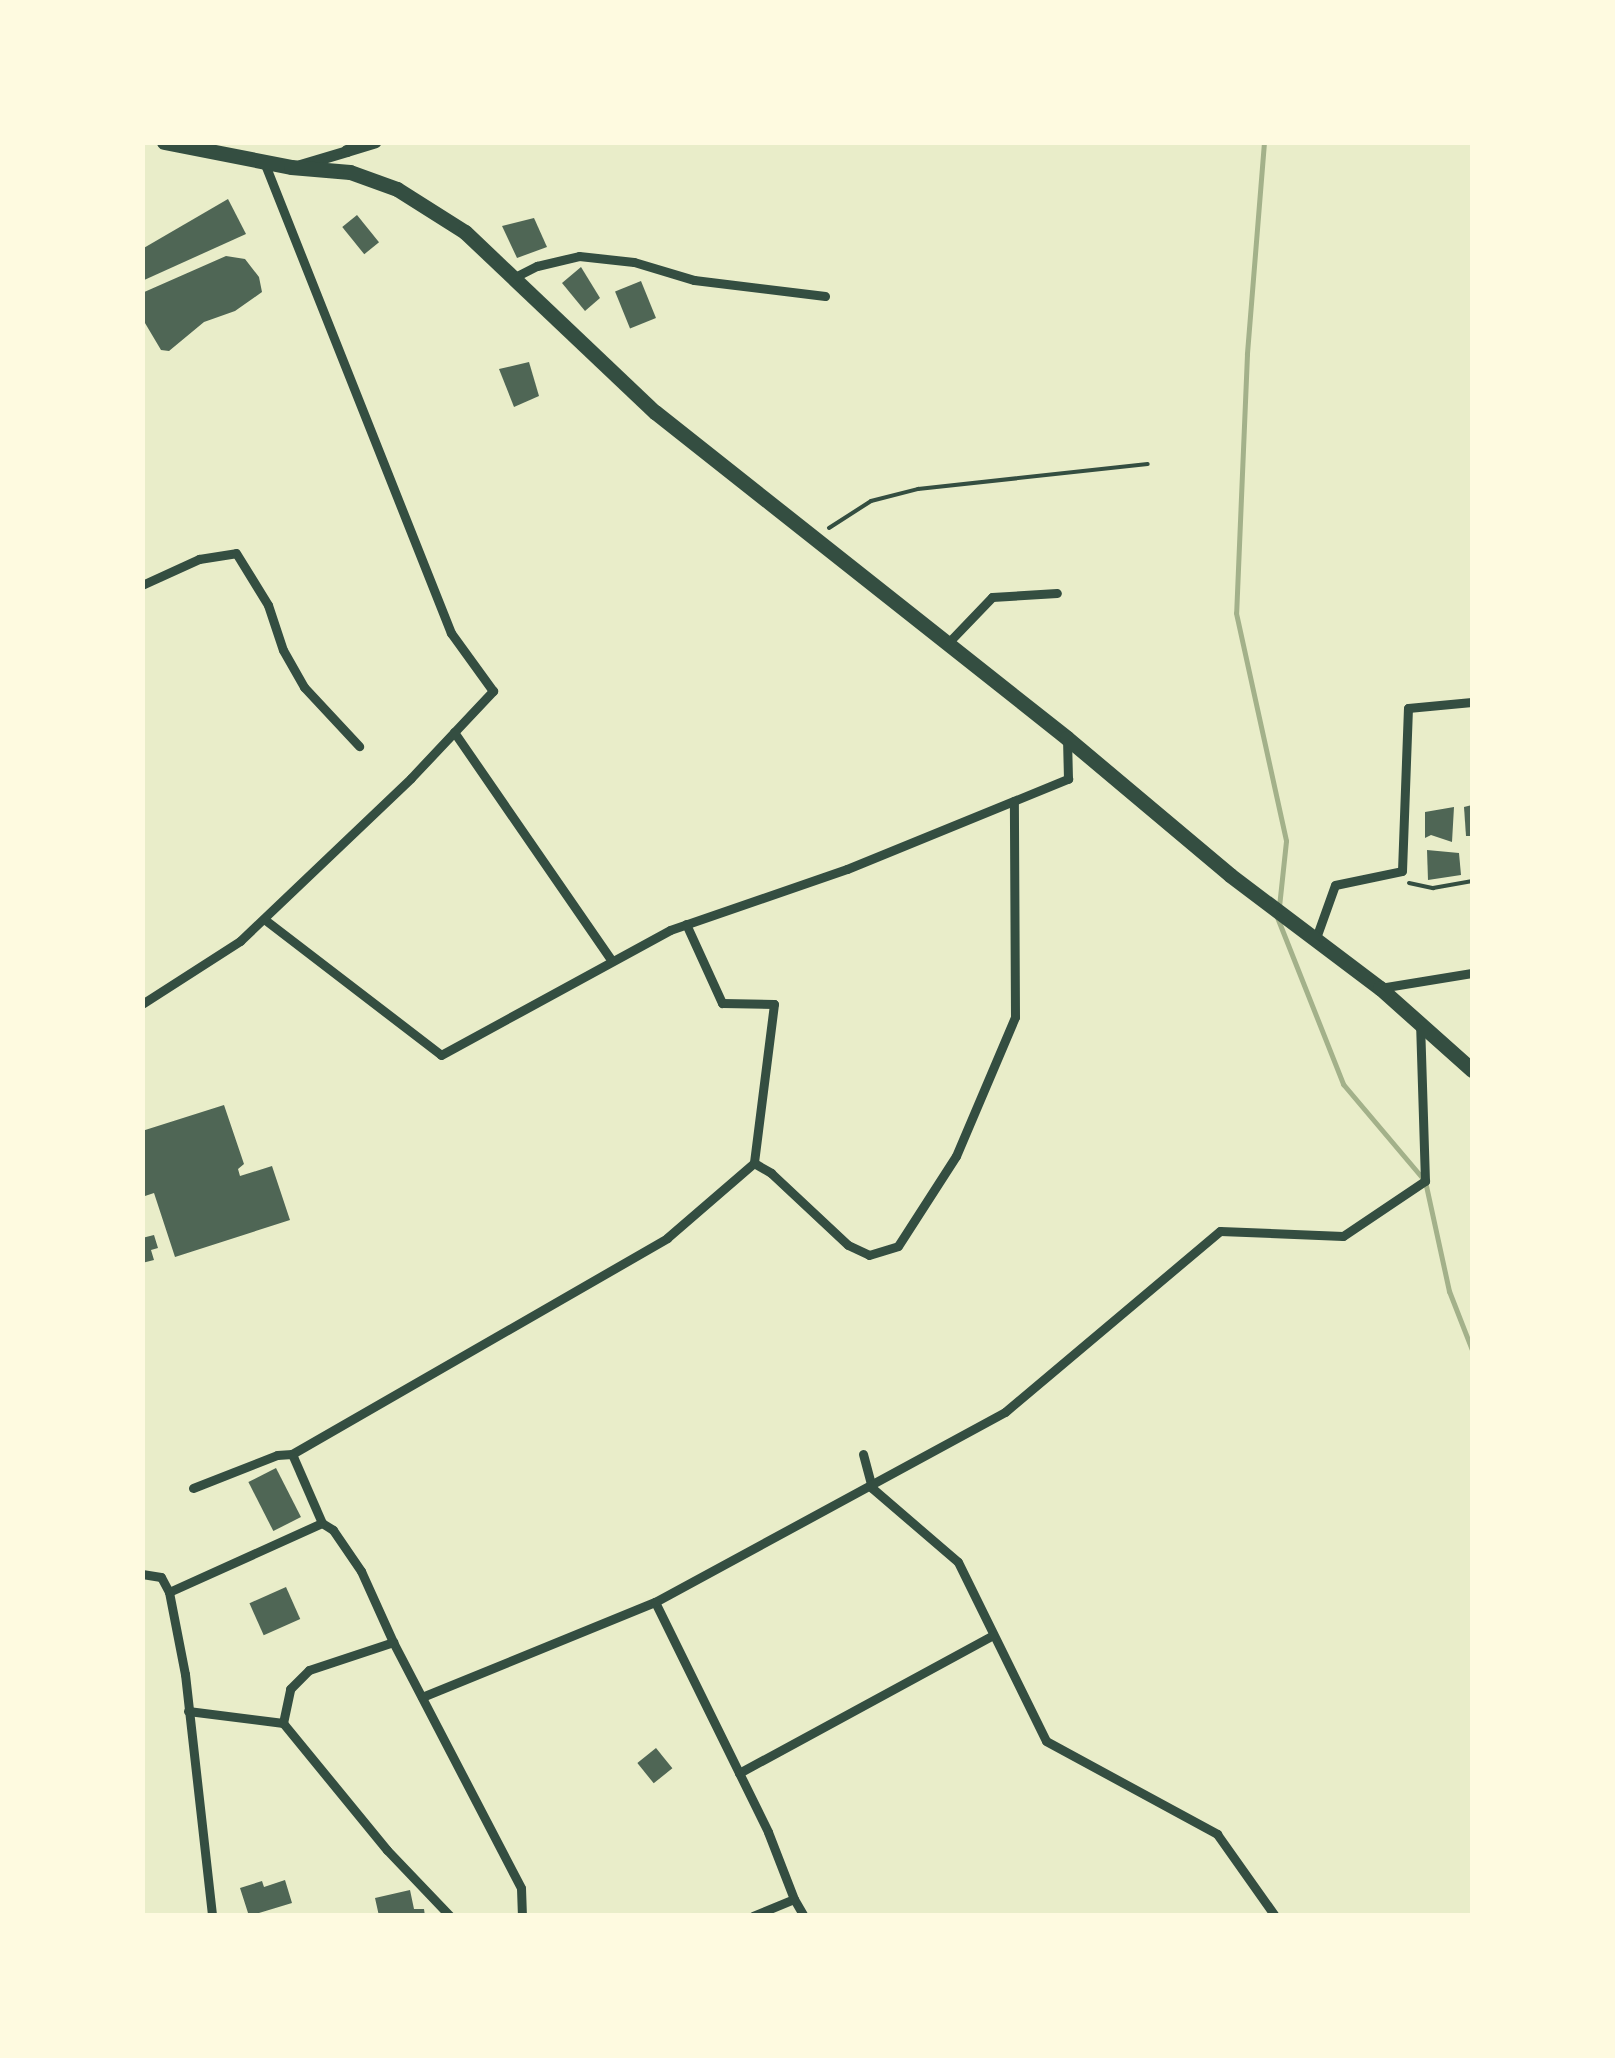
<!DOCTYPE html>
<html>
<head>
<meta charset="utf-8">
<style>
  body { margin:0 }
  #map { position:relative; width:1615px; height:2058px; overflow:hidden; background:#e9edc9; font-family:Roboto,sans-serif }
  div>[style] { position:absolute }
  .stream>* { height:5px; margin:-2.5px; padding:0 2.5px; transform-origin:2.5px; border-radius:2.5px; background:#a3b18a }
  .building>* { inset:0; background:#4f6655; transform-origin:0 0 }
  .path>* { height:4px; margin:-2px; padding:0 2px; transform-origin:2px; border-radius:2px; background:#344e41 }
  .minor>* { height:9px; margin:-4.5px; padding:0 4.5px; transform-origin:4.5px; border-radius:4.5px; background:#344e41 }
  .tertiary>* { height:11px; margin:-5.5px; padding:0 5.5px; transform-origin:5.5px; border-radius:5.5px; background:#344e41 }
  .secondary>* { height:12px; margin:-6px; padding:0 6px; transform-origin:6px; border-radius:6px; background:#344e41 }
  .primary>* { height:15px; margin:-7.5px; padding:0 7.5px; transform-origin:7.5px; border-radius:7.5px; background:#344e41 }
  span { translate:-50% -50%; white-space:nowrap; text-align:center; line-height:1.15; -webkit-text-stroke:9px #fefae0; paint-order:stroke }
  .frame { position:absolute; inset:0; border:145px solid #fefae0; pointer-events:none }
</style>
</head>
<body>
<div id="map">
  <div class="stream">
    <i style="left:1264px;top:142px;width:213px;rotate:94.6deg"></i>
    <i style="left:1247px;top:354px;width:259px;rotate:92.4deg"></i>
    <i style="left:1236px;top:613px;width:233px;rotate:77.6deg"></i>
    <i style="left:1286px;top:841px;width:65px;rotate:96.1deg"></i>
    <i style="left:1277px;top:917px;width:180px;rotate:68.4deg"></i>
    <i style="left:1343px;top:1084px;width:127px;rotate:49.8deg"></i>
    <i style="left:1425px;top:1181px;width:113px;rotate:77.7deg"></i>
    <i style="left:1449px;top:1291px;width:63px;rotate:68.7deg"></i>
  </div>
  <div class="building">
    <i style="clip-path:polygon(228px 199px,246px 234px,142px 281px,142px 249px)"></i>
    <i style="left:357px;top:215px;width:35px;height:19px;rotate:51deg"></i>
    <i style="clip-path:polygon(534px 218px,547px 247px,517px 258px,502px 226px)"></i>
    <i style="clip-path:polygon(226px 256px,245px 259px,259px 277px,262px 292px,235px 311px,204px 322px,169px 351px,161px 350px,142px 318px,142px 293px)"></i>
    <i style="clip-path:polygon(581px 267px,600px 298px,585px 311px,562px 283px)"></i>
    <i style="left:641px;top:281px;width:40px;height:28px;rotate:68deg"></i>
    <i style="clip-path:polygon(529px 362px,539px 396px,514px 407px,499px 369px)"></i>
    <i style="clip-path:polygon(1472px 805px,1472px 836px,1466px 836px,1464px 807px)"></i>
    <i style="clip-path:polygon(1454px 807px,1452px 842px,1431px 835px,1425px 838px,1425px 812px)"></i>
    <i style="clip-path:polygon(1427px 850px,1459px 853px,1461px 875px,1428px 880px)"></i>
    <i style="clip-path:polygon(224px 1105px,244px 1164px,238px 1169px,240px 1176px,272px 1166px,290px 1220px,175px 1257px,154px 1193px,142px 1197px,142px 1131px)"></i>
    <i style="clip-path:polygon(154px 1235px,158px 1248px,151px 1250px,154px 1260px,142px 1263px,142px 1238px)"></i>
    <i style="left:276px;top:1468px;width:55px;height:31px;rotate:63deg"></i>
    <i style="left:286px;top:1587px;width:35px;height:40px;rotate:66deg"></i>
    <i style="left:656px;top:1748px;width:26px;height:24px;rotate:51deg"></i>
    <i style="clip-path:polygon(285px 1880px,292px 1903px,249px 1916px,240px 1888px,262px 1881px,264px 1887px)"></i>
    <i style="clip-path:polygon(410px 1890px,414px 1909px,424px 1909px,425px 1916px,379px 1916px,375px 1898px)"></i>
  </div>
  <div class="path">
    <i style="left:829px;top:528px;width:50px;rotate:-32.7deg"></i>
    <i style="left:871px;top:501px;width:49px;rotate:-14.3deg"></i>
    <i style="left:918px;top:489px;width:231px;rotate:-6.2deg"></i>
    <i style="left:1409px;top:883px;width:25px;rotate:12deg"></i>
    <i style="left:1433px;top:888px;width:40px;rotate:-10deg"></i>
  </div>
  <div class="minor">
    <i style="left:513px;top:278px;width:27px;rotate:-27deg"></i>
    <i style="left:537px;top:266px;width:43px;rotate:-13.4deg"></i>
    <i style="left:579px;top:256px;width:55px;rotate:6.2deg"></i>
    <i style="left:634px;top:262px;width:63px;rotate:16.7deg"></i>
    <i style="left:694px;top:280px;width:132px;rotate:7deg"></i>
    <i style="left:142px;top:585px;width:63px;rotate:-24.5deg"></i>
    <i style="left:199px;top:559px;width:37px;rotate:-9deg"></i>
    <i style="left:236px;top:553px;width:61px;rotate:58.4deg"></i>
    <i style="left:268px;top:605px;width:47px;rotate:71.6deg"></i>
    <i style="left:283px;top:650px;width:43px;rotate:60.4deg"></i>
    <i style="left:304px;top:687px;width:81px;rotate:47deg"></i>
    <i style="left:947px;top:644px;width:65px;rotate:-46.2deg"></i>
    <i style="left:992px;top:597px;width:65px;rotate:-3.5deg"></i>
    <i style="left:454px;top:732px;width:278px;rotate:55.4deg"></i>
    <i style="left:264px;top:919px;width:223px;rotate:37.5deg"></i>
    <i style="left:441px;top:1055px;width:261px;rotate:-28.6deg"></i>
    <i style="left:670px;top:930px;width:187px;rotate:-19deg"></i>
    <i style="left:847px;top:869px;width:239px;rotate:-22.2deg"></i>
    <i style="left:1068px;top:779px;width:41px;rotate:-91.4deg"></i>
    <i style="left:686px;top:924px;width:87px;rotate:65.5deg"></i>
    <i style="left:722px;top:1003px;width:52px;rotate:1.1deg"></i>
    <i style="left:774px;top:1004px;width:160px;rotate:97.2deg"></i>
    <i style="left:1316px;top:938px;width:56px;rotate:-70.3deg"></i>
    <i style="left:1335px;top:885px;width:68px;rotate:-11.8deg"></i>
    <i style="left:1402px;top:871px;width:163px;rotate:-87.9deg"></i>
    <i style="left:1408px;top:708px;width:64px;rotate:-5.4deg"></i>
    <i style="left:1380px;top:988px;width:93px;rotate:-9.3deg"></i>
    <i style="left:142px;top:1004px;width:117px;rotate:-32.7deg"></i>
    <i style="left:240px;top:941px;width:236px;rotate:-43.6deg"></i>
    <i style="left:411px;top:778px;width:120px;rotate:-46.7deg"></i>
    <i style="left:493px;top:691px;width:72px;rotate:-125.9deg"></i>
    <i style="left:451px;top:633px;width:507px;rotate:-111.65deg"></i>
    <i style="left:292px;top:1454px;width:75px;rotate:66.5deg"></i>
    <i style="left:322px;top:1523px;width:13px;rotate:32deg"></i>
    <i style="left:333px;top:1530px;width:50px;rotate:55.7deg"></i>
    <i style="left:361px;top:1571px;width:78px;rotate:65.7deg"></i>
    <i style="left:393px;top:1642px;width:277px;rotate:62.5deg"></i>
    <i style="left:521px;top:1888px;width:28px;rotate:88deg"></i>
    <i style="left:863px;top:1454px;width:35px;rotate:75deg"></i>
    <i style="left:872px;top:1488px;width:113px;rotate:40.7deg"></i>
    <i style="left:958px;top:1562px;width:199px;rotate:63.8deg"></i>
    <i style="left:1046px;top:1741px;width:195px;rotate:28.5deg"></i>
    <i style="left:1217px;top:1834px;width:100px;rotate:54.7deg"></i>
    <i style="left:193px;top:1488px;width:90px;rotate:-21.4deg"></i>
    <i style="left:277px;top:1455px;width:15px;rotate:-4deg"></i>
    <i style="left:292px;top:1454px;width:433px;rotate:-29.9deg"></i>
    <i style="left:667px;top:1238px;width:115px;rotate:-40.8deg"></i>
    <i style="left:754px;top:1163px;width:20px;rotate:30deg"></i>
    <i style="left:771px;top:1173px;width:105px;rotate:43.1deg"></i>
    <i style="left:848px;top:1245px;width:23px;rotate:25deg"></i>
    <i style="left:869px;top:1255px;width:30px;rotate:-17deg"></i>
    <i style="left:898px;top:1246px;width:107px;rotate:-57.2deg"></i>
    <i style="left:956px;top:1156px;width:151px;rotate:-67deg"></i>
    <i style="left:1015px;top:1017px;width:216px;rotate:-90.3deg"></i>
    <i style="left:142px;top:1574px;width:19px;rotate:9deg"></i>
    <i style="left:161px;top:1577px;width:17px;rotate:62deg"></i>
    <i style="left:169px;top:1592px;width:84px;rotate:79deg"></i>
    <i style="left:185px;top:1674px;width:244px;rotate:83.6deg"></i>
    <i style="left:169px;top:1592px;width:168px;rotate:-24.3deg"></i>
    <i style="left:655px;top:1602px;width:256px;rotate:63.8deg"></i>
    <i style="left:768px;top:1832px;width:72px;rotate:68.8deg"></i>
    <i style="left:422px;top:1697px;width:252px;rotate:-22.2deg"></i>
    <i style="left:655px;top:1602px;width:398px;rotate:-28.5deg"></i>
    <i style="left:1005px;top:1412px;width:281px;rotate:-40.1deg"></i>
    <i style="left:1220px;top:1231px;width:123px;rotate:2.3deg"></i>
    <i style="left:1343px;top:1236px;width:99px;rotate:-33.9deg"></i>
    <i style="left:1425px;top:1181px;width:155px;rotate:-91.8deg"></i>
    <i style="left:188px;top:1711px;width:96px;rotate:7.2deg"></i>
    <i style="left:283px;top:1723px;width:164px;rotate:50.7deg"></i>
    <i style="left:387px;top:1850px;width:91px;rotate:46.3deg"></i>
    <i style="left:283px;top:1723px;width:35px;rotate:-78deg"></i>
    <i style="left:290px;top:1689px;width:27px;rotate:-45deg"></i>
    <i style="left:309px;top:1670px;width:89px;rotate:-18.4deg"></i>
    <i style="left:739px;top:1773px;width:289px;rotate:-28.5deg"></i>
    <i style="left:753px;top:1916px;width:44px;rotate:-22.5deg"></i>
    <i style="left:794px;top:1899px;width:20px;rotate:60deg"></i>
  </div>
  <div class="tertiary">
    <i style="left:300px;top:165px;width:49px;rotate:-16.6deg"></i>
  </div>
  <div class="secondary">
    <i style="left:347px;top:151px;width:30px;rotate:-17deg"></i>
  </div>
  <div class="primary">
    <i style="left:164px;top:142px;width:129px;rotate:11.1deg"></i>
    <i style="left:291px;top:167px;width:59px;rotate:4.8deg"></i>
    <i style="left:350px;top:172px;width:50px;rotate:19.9deg"></i>
    <i style="left:397px;top:189px;width:80px;rotate:32.3deg"></i>
    <i style="left:465px;top:232px;width:262px;rotate:43.5deg"></i>
    <i style="left:655px;top:412px;width:525px;rotate:38.35deg"></i>
    <i style="left:1067px;top:738px;width:213px;rotate:40deg"></i>
    <i style="left:1230px;top:875px;width:188px;rotate:37deg"></i>
    <i style="left:1380px;top:988px;width:123px;rotate:41.7deg"></i>
  </div>
  <div class="frame"></div>
</div>
</body>
</html>
